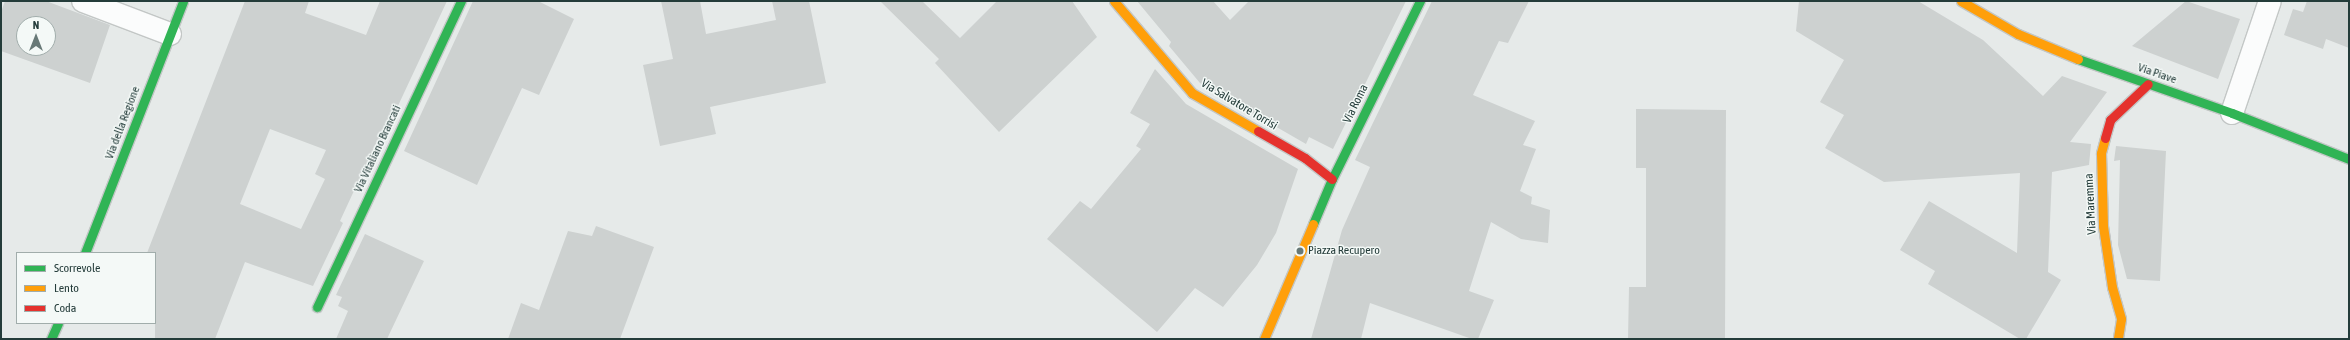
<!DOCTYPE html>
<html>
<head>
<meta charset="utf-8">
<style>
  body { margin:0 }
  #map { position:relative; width:2350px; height:340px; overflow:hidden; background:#e6eae9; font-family:"Asap Condensed",sans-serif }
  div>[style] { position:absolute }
  .building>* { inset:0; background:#cdd1d0 }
  .roads { filter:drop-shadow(1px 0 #c3c7c6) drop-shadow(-1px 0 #c3c7c6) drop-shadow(0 1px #c3c7c6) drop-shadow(0 -1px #c3c7c6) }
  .street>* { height:22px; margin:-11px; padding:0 11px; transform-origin:11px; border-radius:11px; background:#fbfcfc }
  .fast>* { height:9px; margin:-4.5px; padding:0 4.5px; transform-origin:4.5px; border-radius:4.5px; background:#30b455 }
  .slow>* { height:9px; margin:-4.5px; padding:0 4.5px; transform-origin:4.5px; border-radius:4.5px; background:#ff9f0a }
  .jam>* { height:9px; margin:-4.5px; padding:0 4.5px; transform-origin:4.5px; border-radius:4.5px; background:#e5322d }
  .dots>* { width:11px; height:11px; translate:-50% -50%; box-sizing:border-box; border:2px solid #f4f9f7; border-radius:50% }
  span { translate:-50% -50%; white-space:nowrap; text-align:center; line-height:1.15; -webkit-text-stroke:3px #f4f9f7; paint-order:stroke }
  .street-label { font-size:12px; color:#243c3a }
  .poi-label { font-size:12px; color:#243c3a }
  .left { translate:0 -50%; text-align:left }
  .frame { position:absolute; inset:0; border:2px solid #243c3a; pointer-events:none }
  .legend { position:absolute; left:16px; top:252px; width:140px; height:72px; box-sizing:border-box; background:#f4f9f7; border:1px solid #a1adab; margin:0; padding:5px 7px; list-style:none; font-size:12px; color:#243c3a }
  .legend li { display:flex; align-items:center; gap:8px; height:20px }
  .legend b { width:20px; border:1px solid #a1adab }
  .north { position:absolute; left:16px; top:16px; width:40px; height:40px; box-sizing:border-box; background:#f4f9f7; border:1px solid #a1adab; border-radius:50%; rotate:0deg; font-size:11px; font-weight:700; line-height:16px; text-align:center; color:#243c3a }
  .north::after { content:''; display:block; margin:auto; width:14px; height:18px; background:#687977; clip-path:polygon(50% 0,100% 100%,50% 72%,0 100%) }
</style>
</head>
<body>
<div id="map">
  <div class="building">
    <i style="clip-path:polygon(evenodd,5px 1px,46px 1px,110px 25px,90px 83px,1px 51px,1px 12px,5px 1px,24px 24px,48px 24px,48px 48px,24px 48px,24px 24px)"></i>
    <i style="clip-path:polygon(evenodd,245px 1px,309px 1px,305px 13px,366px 35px,380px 1px,447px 1px,382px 140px,378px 139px,340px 221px,343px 223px,313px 286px,245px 262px,215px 339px,155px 339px,155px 253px,147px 253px,245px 1px,270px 129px,326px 150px,315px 174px,325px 179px,301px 229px,240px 204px,270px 129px)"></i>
    <i style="clip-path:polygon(473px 1px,538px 1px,574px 19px,539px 95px,522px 88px,477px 185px,404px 151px)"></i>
    <i style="clip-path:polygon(661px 1px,700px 1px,706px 34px,776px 20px,772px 1px,809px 1px,826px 83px,710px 107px,716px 134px,660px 146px,643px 65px,673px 59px)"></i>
    <i style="clip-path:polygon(880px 1px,922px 1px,960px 38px,997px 1px,1072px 1px,1097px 37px,999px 132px,935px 63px,939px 59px)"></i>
    <i style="clip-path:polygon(1137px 1px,1213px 1px,1230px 20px,1249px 1px,1406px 1px,1333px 149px,1309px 137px,1306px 144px,1200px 83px,1169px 46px,1171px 42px)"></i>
    <i style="clip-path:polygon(1432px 1px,1529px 1px,1508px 43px,1499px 41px,1473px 95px,1535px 121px,1523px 145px,1536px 149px,1520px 191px,1532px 197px,1531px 204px,1550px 210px,1548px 243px,1521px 239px,1491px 222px,1469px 291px,1494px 300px,1478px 339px,1472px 339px,1370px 303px,1361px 339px,1311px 339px,1342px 230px,1370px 167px,1355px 160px)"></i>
    <i style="clip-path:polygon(1799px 1px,1918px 1px,1983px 40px,2043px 96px,2062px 76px,2107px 92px,2070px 142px,2091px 144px,2089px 165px,2052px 172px,2048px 272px,2061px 280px,2026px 339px,2020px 339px,1928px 284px,1935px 271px,1900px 250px,1929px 201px,2017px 253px,2020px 173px,1884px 182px,1825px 148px,1844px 115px,1820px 102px,1844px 60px,1796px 31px)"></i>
    <i style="clip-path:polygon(2186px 1px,2240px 19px,2218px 79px,2132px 46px)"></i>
    <i style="clip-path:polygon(2307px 1px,2349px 1px,2349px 48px,2326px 39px,2323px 49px,2284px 35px,2293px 9px,2303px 12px)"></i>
    <i style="clip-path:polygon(1155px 69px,1186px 104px,1298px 169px,1276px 233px,1257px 265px,1223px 307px,1195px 288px,1157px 332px,1047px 239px,1080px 201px,1091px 209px,1141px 149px,1136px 146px,1150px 124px,1130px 113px)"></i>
    <i style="clip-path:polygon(1636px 109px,1726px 110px,1725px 339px,1628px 339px,1629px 287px,1646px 287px,1646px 168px,1636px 168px)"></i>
    <i style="clip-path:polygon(2116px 146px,2166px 151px,2160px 281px,2127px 279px,2118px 245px,2120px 160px,2114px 161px)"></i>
    <i style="clip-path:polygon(596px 226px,654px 247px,620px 339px,508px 339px,521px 303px,539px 310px,568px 231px,592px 236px)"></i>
    <i style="clip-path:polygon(365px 234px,424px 261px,387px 339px,336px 339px,348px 311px,338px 306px,342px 297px,336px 295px)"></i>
  </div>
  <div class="roads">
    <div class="street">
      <i style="left:83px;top:1px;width:93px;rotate:20.8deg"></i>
      <i style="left:2232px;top:113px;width:118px;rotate:-71.3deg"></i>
    </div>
    <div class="fast">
      <i style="left:2078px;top:59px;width:163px;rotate:19.3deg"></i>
      <i style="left:2232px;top:113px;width:126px;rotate:21.5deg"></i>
      <i style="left:1313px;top:224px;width:49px;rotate:-67.1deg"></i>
      <i style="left:1332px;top:179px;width:199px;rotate:-63.7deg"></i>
      <i style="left:85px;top:253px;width:270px;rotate:-68.7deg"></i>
      <i style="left:317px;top:307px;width:338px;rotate:-64.8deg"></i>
      <i style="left:51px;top:339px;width:17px;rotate:-66deg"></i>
    </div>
    <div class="slow">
      <i style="left:1114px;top:1px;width:121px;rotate:49.7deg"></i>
      <i style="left:1192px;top:93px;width:76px;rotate:29.9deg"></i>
      <i style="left:1961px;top:1px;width:66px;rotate:30.1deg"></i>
      <i style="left:2018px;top:34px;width:65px;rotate:22.6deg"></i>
      <i style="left:2105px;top:138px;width:16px;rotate:105deg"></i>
      <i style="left:2101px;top:153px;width:73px;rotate:88.4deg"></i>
      <i style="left:2103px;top:226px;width:62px;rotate:81.6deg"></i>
      <i style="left:2112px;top:287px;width:33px;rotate:74deg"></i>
      <i style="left:2121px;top:319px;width:20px;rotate:99deg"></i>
      <i style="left:1264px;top:339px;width:125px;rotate:-66.9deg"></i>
    </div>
    <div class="jam">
      <i style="left:1258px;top:131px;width:54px;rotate:29.9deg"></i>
      <i style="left:1305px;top:158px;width:34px;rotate:38deg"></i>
      <i style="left:2105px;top:138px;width:19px;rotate:-74deg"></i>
      <i style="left:2110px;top:120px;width:52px;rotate:-43.5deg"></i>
    </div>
  </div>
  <div class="dots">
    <i style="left:1300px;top:251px;background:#687977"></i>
  </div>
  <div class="street-label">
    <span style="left:2157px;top:74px;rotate:19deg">Via Piave</span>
    <span style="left:1356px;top:104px;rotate:-64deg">Via Roma</span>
    <span style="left:1239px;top:105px;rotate:31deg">Via Salvatore Torrisi</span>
    <span style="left:123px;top:123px;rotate:-69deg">Via della Regione</span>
    <span style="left:378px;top:149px;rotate:-65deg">Via Vitaliano Brancati</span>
    <span style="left:2091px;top:204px;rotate:-93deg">Via Maremma</span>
  </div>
  <div class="poi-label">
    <span class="left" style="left:1308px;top:251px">Piazza Recupero</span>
  </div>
  <div class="frame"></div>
  <ul class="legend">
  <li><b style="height:5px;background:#30b455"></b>Scorrevole</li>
  <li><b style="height:5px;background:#ff9f0a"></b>Lento</li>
  <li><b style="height:5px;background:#e5322d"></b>Coda</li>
  </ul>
  <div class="north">N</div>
</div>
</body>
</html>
